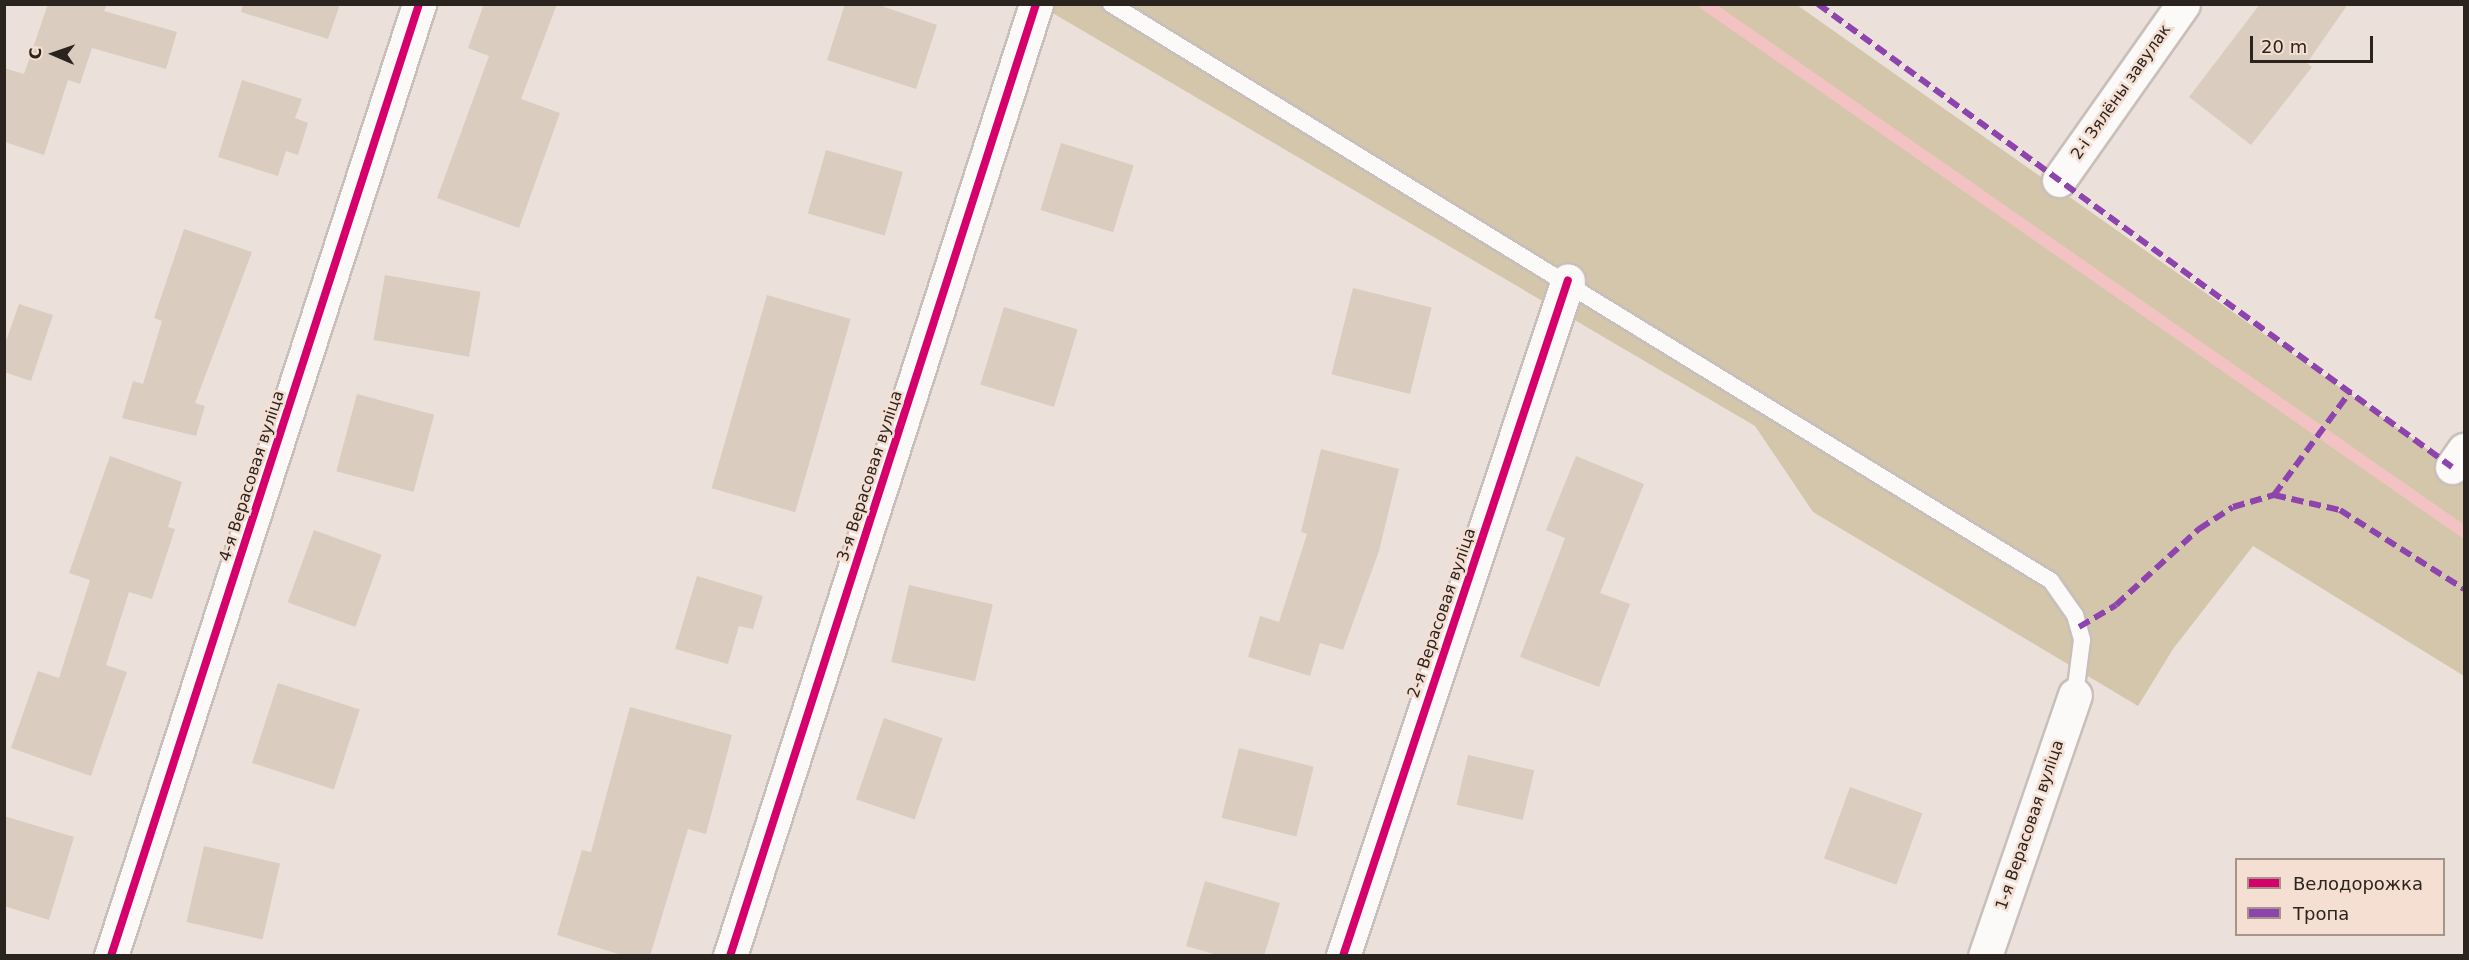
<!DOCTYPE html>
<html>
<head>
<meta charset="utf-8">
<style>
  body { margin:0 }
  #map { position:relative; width:2469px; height:960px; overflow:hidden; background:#ece1da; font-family:"DejaVu Sans",sans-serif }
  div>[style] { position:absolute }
  .green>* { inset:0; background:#d4c6aa }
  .stream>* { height:12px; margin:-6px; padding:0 6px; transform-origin:6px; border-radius:6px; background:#f3c2c3 }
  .building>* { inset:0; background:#daccbe; transform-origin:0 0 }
  .roads { filter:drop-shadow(2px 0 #c8bfba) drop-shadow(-2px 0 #c8bfba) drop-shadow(0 2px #c8bfba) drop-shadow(0 -2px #c8bfba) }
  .lane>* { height:16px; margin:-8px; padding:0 8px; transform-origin:8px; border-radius:8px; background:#fcfaf9 }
  .street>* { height:33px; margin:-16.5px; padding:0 16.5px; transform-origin:16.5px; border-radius:16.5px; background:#fcfaf9 }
  .quiet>* { height:6px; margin-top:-3px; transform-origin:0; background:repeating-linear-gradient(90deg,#8e44ad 0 12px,transparent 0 18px) }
  .cycleway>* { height:8px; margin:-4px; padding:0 4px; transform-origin:4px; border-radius:4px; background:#d6006c }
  span { translate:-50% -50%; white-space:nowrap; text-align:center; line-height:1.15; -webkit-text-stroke:5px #f4dfd2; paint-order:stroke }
  .street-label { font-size:16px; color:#2b231e }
  .frame { position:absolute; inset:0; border:6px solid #2b231e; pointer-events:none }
  .legend { position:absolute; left:2235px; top:858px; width:210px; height:78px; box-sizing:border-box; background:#f4dfd2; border:2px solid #a4948a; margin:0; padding:8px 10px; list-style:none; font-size:18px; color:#2b231e }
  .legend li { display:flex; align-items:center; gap:12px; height:30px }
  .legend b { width:30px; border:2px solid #a4948a }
  .north { position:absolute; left:24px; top:24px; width:60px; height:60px; -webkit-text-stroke:4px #f4dfd2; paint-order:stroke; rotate:272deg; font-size:16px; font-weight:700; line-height:24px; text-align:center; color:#2b231e }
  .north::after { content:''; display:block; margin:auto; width:21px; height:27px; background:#2b231e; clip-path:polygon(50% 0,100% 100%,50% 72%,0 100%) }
  .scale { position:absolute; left:2250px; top:36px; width:123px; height:27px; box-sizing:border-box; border:3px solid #2b231e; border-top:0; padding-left:8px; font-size:18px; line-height:21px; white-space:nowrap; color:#2b231e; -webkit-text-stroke:4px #f4dfd2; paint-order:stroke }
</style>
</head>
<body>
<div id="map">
  <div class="green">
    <i style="clip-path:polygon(1039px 5px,1797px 5px,2464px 475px,2464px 676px,2253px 546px,2173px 649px,2138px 706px,1813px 512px,1755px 426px)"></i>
  </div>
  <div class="stream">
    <i style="left:1705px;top:4px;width:925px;rotate:34.82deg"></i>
  </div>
  <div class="building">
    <i style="clip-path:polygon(48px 4px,107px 4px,104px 11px,177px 32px,166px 69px,92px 48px,80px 84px,68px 80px,44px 155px,5px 142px,4px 68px,24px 74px)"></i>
    <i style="clip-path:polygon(243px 4px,340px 4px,328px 39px,241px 12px)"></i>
    <i style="clip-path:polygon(484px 4px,557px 4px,521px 99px,560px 113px,519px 228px,437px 198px,489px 56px,468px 48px)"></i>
    <i style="clip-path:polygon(845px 4px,876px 4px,937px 25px,916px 89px,827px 60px)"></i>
    <i style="clip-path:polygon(2260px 4px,2348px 4px,2307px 63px,2312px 67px,2251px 145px,2189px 97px)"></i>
    <i style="clip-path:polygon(242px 80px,302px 99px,295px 118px,308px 123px,298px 155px,286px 151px,278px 176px,218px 157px)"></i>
    <i style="left:1061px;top:143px;width:76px;height:70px;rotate:17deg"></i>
    <i style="left:826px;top:150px;width:80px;height:66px;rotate:16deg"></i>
    <i style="clip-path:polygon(184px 229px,252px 252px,195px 403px,205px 406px,196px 436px,122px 418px,133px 381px,143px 384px,162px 321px,154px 318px)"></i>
    <i style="left:385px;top:275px;width:97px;height:66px;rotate:10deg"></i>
    <i style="left:1353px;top:288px;width:81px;height:89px;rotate:14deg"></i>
    <i style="left:767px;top:295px;width:87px;height:201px;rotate:16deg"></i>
    <i style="clip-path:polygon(19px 304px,53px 315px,31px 381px,4px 372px,4px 347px)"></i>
    <i style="left:1004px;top:307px;width:77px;height:81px;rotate:17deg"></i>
    <i style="left:357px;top:394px;width:80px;height:80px;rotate:15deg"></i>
    <i style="clip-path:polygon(1321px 449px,1399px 469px,1379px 551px,1343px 650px,1320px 643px,1310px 676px,1248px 657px,1260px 616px,1279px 622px,1307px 534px,1301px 532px)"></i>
    <i style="clip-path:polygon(110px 456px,182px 482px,168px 527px,175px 529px,152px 599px,129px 592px,106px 665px,127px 672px,91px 776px,11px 748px,38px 671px,59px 678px,90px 580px,69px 573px)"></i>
    <i style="clip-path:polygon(1576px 456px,1644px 484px,1600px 593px,1630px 604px,1599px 687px,1520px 657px,1565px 538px,1546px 530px)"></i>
    <i style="left:314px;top:530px;width:72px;height:77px;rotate:20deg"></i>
    <i style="clip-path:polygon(697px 576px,763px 596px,753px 629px,739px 626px,728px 664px,675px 649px)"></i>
    <i style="left:909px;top:585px;width:86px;height:79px;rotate:13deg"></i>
    <i style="left:278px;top:683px;width:86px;height:84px;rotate:18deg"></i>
    <i style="clip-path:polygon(630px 707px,732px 735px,706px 834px,688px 829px,650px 956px,625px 956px,557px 935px,582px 850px,591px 852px)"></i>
    <i style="left:884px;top:718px;width:62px;height:86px;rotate:19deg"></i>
    <i style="left:1239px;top:748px;width:77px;height:72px;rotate:14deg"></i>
    <i style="left:1468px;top:755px;width:68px;height:51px;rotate:13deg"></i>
    <i style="left:1850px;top:787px;width:77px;height:76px;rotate:20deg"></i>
    <i style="clip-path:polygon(4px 816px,74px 837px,49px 920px,4px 906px)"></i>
    <i style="left:204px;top:846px;width:78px;height:78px;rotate:13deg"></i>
    <i style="clip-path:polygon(1205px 881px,1280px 903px,1264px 956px,1221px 956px,1186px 946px)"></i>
  </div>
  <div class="roads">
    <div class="lane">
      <i style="left:1111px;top:4px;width:1103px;rotate:31.54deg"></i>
      <i style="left:2051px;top:581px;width:42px;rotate:54.8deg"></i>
      <i style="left:2075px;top:615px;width:26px;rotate:74deg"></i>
      <i style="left:2082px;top:640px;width:55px;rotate:97.3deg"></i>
    </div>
    <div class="street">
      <i style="left:2059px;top:180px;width:215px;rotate:-54.8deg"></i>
      <i style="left:2452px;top:467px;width:21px;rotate:-55deg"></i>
      <i style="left:111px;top:956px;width:1001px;rotate:-72.07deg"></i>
      <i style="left:730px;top:956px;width:1000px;rotate:-72.18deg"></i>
      <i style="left:1343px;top:956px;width:712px;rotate:-71.59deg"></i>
      <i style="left:1985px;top:956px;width:276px;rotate:-71deg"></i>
    </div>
  </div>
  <div class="quiet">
    <i style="left:1818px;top:4px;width:785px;rotate:36.14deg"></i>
    <i style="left:2274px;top:495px;width:128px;rotate:-53.6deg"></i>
    <i style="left:2079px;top:627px;width:43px;rotate:-30.7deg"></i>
    <i style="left:2116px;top:605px;width:113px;rotate:-42.5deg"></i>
    <i style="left:2199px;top:529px;width:40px;rotate:-32.9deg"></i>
    <i style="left:2233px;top:507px;width:43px;rotate:-16.3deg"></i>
    <i style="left:2274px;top:495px;width:68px;rotate:12.8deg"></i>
    <i style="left:2340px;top:510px;width:147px;rotate:32.5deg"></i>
  </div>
  <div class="cycleway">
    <i style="left:111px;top:956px;width:1001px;rotate:-72.07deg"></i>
    <i style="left:730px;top:956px;width:1000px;rotate:-72.18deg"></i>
    <i style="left:1343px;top:956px;width:712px;rotate:-71.59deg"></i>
  </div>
  <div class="street-label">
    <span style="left:2121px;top:92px;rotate:-55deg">2-і Зялёны завулак</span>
    <span style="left:252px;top:476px;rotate:-72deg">4-я Верасовая вуліца</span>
    <span style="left:870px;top:476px;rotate:-72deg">3-я Верасовая вуліца</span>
    <span style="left:1442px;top:613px;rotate:-71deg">2-я Верасовая вуліца</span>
    <span style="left:2030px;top:825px;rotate:-71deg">1-я Верасовая вуліца</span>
  </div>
  <div class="frame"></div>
  <ul class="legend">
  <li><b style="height:8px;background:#d6006c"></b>Велодорожка</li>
  <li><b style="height:8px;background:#8e44ad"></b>Тропа</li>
  </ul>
  <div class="north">С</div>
  <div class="scale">20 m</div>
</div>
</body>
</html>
